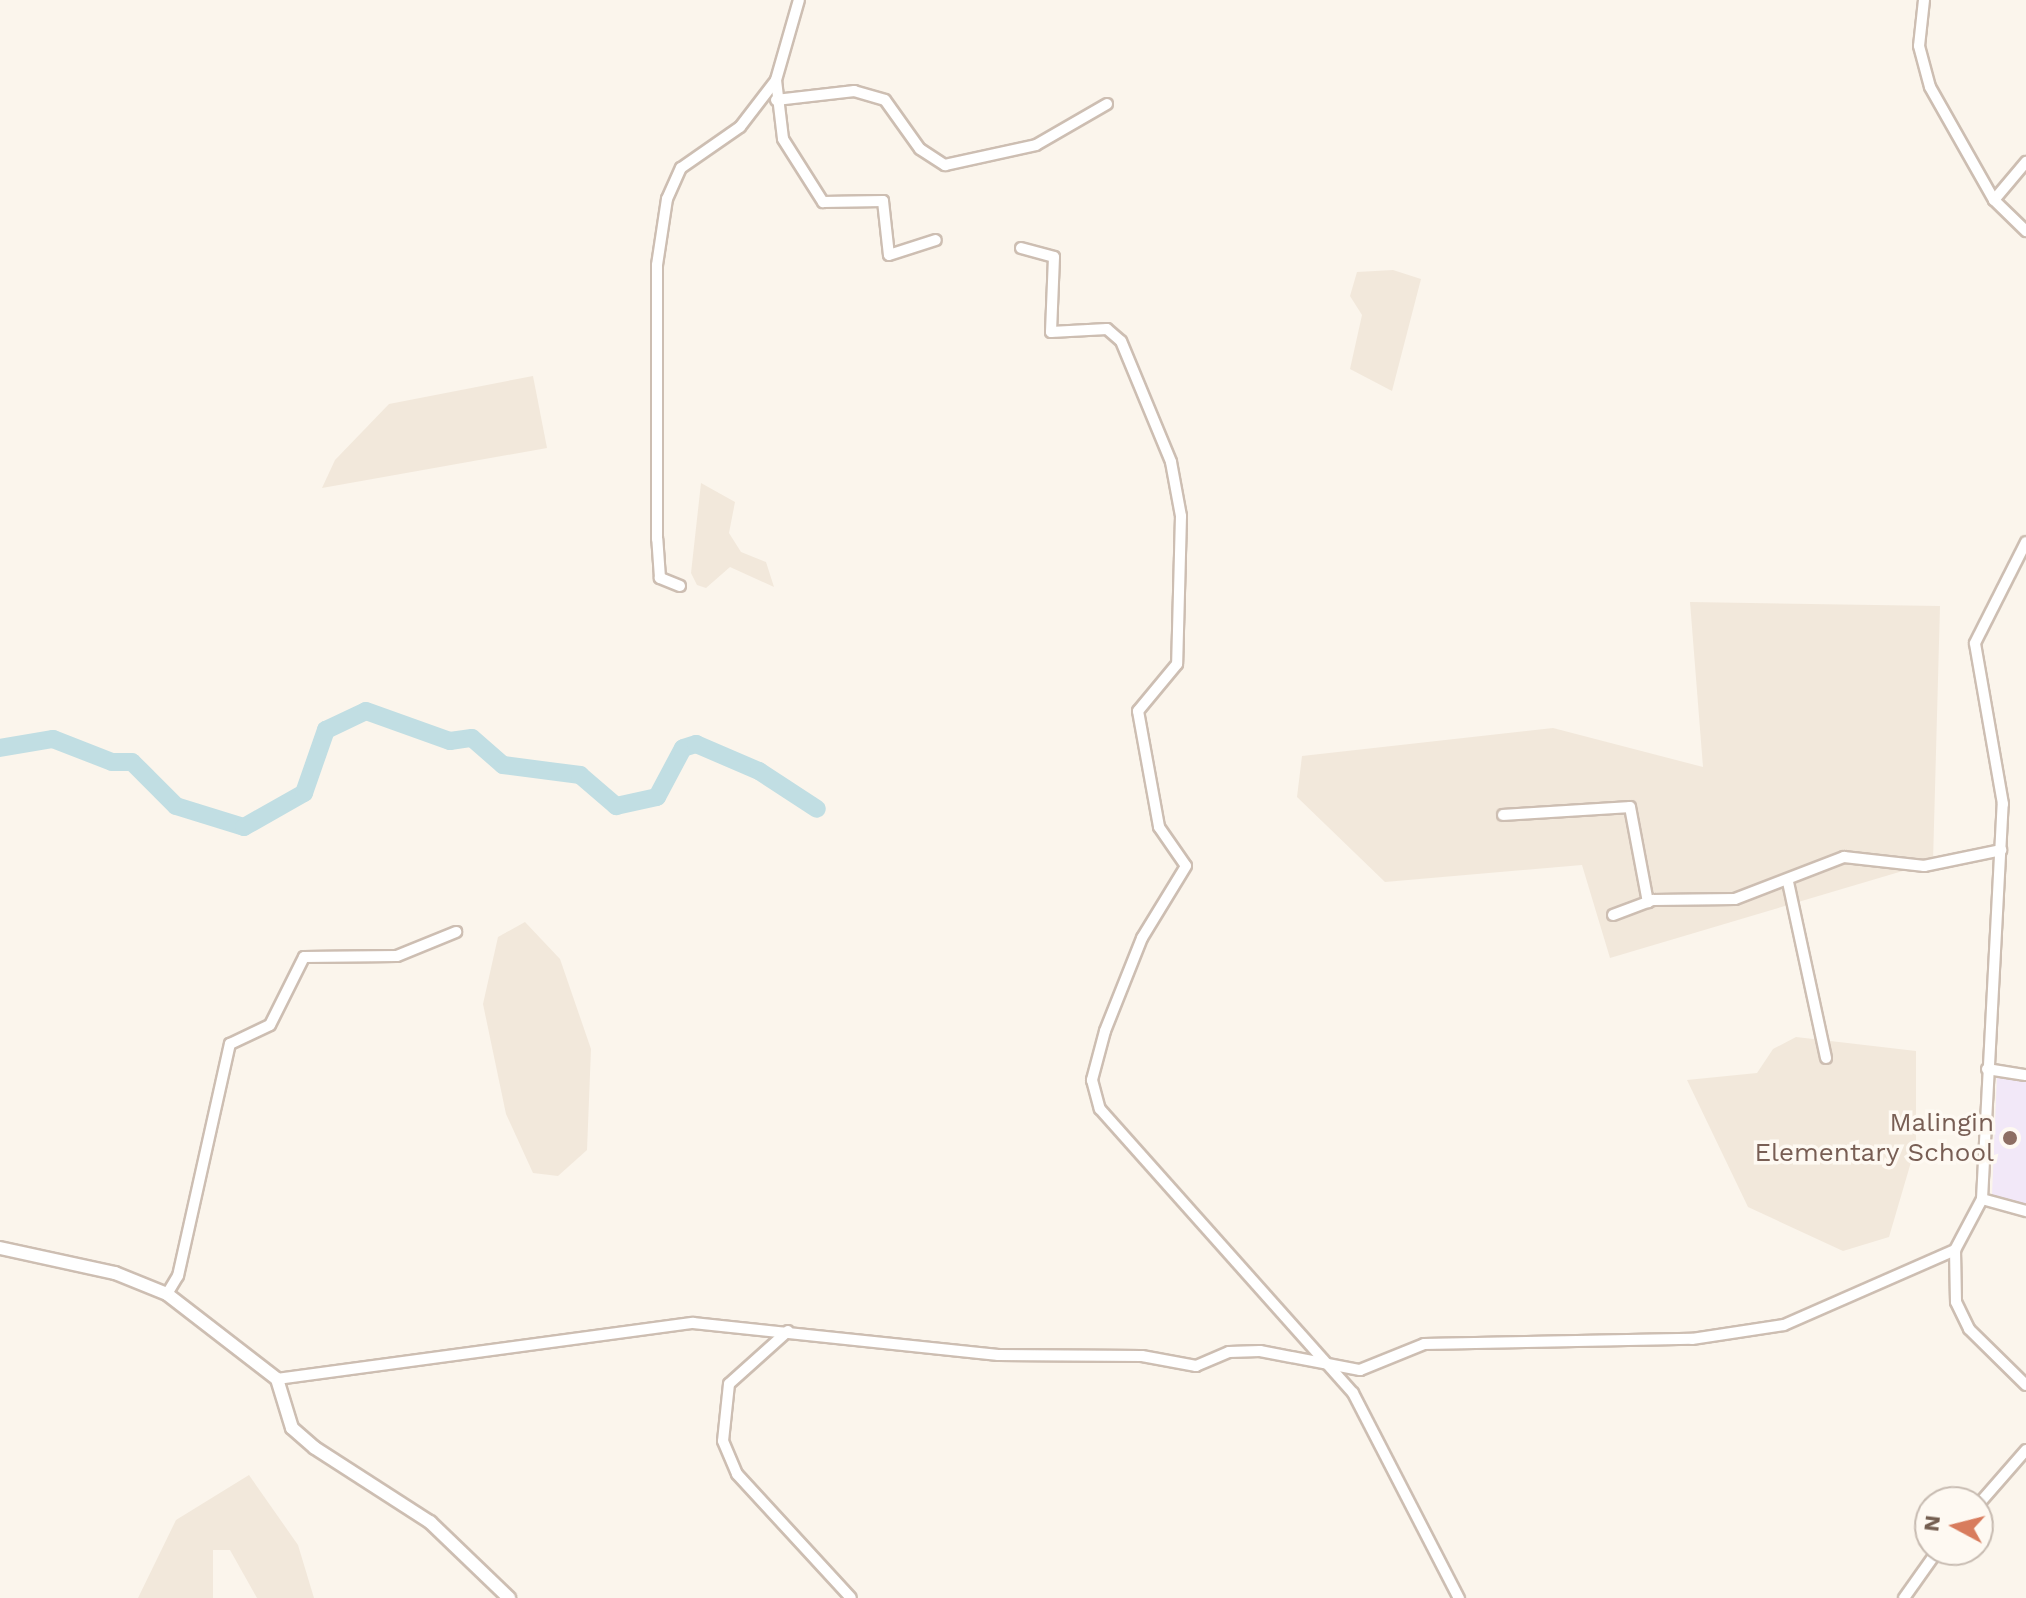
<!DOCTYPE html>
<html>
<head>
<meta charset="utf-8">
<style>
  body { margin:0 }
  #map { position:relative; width:2026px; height:1598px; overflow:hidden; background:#fbf5ec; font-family:"Work Sans",sans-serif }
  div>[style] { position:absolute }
  .residential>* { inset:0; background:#f2e8db }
  .education>* { inset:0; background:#f2e8f8 }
  .river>* { height:18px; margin:-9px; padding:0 9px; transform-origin:9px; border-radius:9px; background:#c1dee3 }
  .roads { filter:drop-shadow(2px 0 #cdbeb2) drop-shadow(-2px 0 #cdbeb2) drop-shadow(0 2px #cdbeb2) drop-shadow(0 -2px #cdbeb2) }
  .minor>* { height:10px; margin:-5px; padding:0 5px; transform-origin:5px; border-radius:5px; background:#fff }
  .tertiary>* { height:12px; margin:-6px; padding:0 6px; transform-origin:6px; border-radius:6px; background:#fff }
  .dots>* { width:22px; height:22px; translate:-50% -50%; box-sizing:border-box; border:4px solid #fef9f2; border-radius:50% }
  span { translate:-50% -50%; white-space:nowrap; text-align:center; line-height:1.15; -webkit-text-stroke:7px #fef9f2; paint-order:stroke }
  .education-label { font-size:26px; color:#785e54 }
  .right { translate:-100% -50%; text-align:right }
  .north { position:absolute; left:1914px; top:1486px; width:80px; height:80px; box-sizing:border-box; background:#fef9f2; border:2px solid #c7bbb1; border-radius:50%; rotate:277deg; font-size:22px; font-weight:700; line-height:32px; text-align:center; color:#745e50 }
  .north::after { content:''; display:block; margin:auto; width:28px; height:36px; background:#d87c5d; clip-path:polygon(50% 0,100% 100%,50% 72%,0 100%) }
</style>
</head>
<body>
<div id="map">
  <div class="residential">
    <i style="clip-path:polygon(1393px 270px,1421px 279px,1392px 391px,1350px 369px,1362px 315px,1350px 296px,1357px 272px)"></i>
    <i style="clip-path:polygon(533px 376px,547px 448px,322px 488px,335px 460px,389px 404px)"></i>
    <i style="clip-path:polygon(701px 483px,735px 502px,729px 533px,741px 552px,766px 562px,774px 587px,730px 567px,706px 588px,697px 585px,691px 573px)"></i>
    <i style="clip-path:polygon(1690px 602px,1940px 606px,1933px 862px,1610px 958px,1582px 865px,1385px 882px,1297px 797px,1302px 756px,1553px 728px,1703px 767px)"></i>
    <i style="clip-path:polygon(525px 922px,560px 959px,591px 1049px,587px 1150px,558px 1176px,533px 1173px,506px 1114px,483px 1004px,498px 937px)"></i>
    <i style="clip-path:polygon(1796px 1037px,1916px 1051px,1916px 1145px,1889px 1237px,1843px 1251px,1748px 1207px,1687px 1080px,1757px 1073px,1773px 1049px)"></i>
    <i style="clip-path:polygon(249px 1475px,298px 1545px,314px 1598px,257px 1598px,230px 1550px,213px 1550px,213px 1598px,138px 1598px,176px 1520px)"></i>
  </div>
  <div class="education">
    <i style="clip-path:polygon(1997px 1075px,2026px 1080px,2026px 1204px,1992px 1195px)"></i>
  </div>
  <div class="river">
    <i style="left:0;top:748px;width:54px;rotate:-9.6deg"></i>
    <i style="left:53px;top:739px;width:63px;rotate:21.3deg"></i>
    <i style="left:112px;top:762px;width:20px"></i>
    <i style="left:132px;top:762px;width:62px;rotate:45deg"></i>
    <i style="left:176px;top:806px;width:71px;rotate:17.2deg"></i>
    <i style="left:244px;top:827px;width:69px;rotate:-29.5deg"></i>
    <i style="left:304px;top:793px;width:67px;rotate:-70.8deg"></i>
    <i style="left:326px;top:730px;width:44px;rotate:-25.4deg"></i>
    <i style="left:366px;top:711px;width:89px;rotate:19.7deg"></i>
    <i style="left:450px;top:741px;width:22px;rotate:-8deg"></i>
    <i style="left:472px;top:738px;width:41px;rotate:41.1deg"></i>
    <i style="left:503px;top:765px;width:78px;rotate:7.4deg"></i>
    <i style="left:580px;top:775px;width:48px;rotate:40.7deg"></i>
    <i style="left:616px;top:806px;width:42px;rotate:-12.4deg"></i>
    <i style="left:657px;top:797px;width:55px;rotate:-62deg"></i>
    <i style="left:683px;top:748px;width:14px;rotate:-17deg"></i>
    <i style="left:696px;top:744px;width:69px;rotate:23.2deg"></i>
    <i style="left:759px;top:771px;width:69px;rotate:33.2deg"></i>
  </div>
  <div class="roads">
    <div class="minor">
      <i style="left:1924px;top:0;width:46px;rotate:96.2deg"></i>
      <i style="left:1919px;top:46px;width:42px;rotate:75deg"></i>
      <i style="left:1930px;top:87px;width:130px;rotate:60.5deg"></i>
      <i style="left:1994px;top:200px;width:45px;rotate:44.1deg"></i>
      <i style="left:776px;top:80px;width:59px;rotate:83.2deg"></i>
      <i style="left:783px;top:139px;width:75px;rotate:57.6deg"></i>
      <i style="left:823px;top:202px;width:60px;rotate:-1deg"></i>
      <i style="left:883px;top:201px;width:54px;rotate:83.7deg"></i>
      <i style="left:889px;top:255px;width:49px;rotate:-17.7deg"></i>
      <i style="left:776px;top:100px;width:79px;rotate:-6.6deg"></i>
      <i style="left:854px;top:91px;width:32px;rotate:16deg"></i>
      <i style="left:885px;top:100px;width:60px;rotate:54.5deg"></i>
      <i style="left:920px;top:149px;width:30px;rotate:33deg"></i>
      <i style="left:945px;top:165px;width:93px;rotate:-12.4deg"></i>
      <i style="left:1036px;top:145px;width:82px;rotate:-30deg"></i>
      <i style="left:1994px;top:200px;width:50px;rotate:-49.9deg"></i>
      <i style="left:1021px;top:248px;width:34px;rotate:15deg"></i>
      <i style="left:1054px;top:257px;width:75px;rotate:92.3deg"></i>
      <i style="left:1051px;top:332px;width:56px;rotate:-3.1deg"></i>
      <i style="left:1107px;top:329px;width:18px;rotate:41deg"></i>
      <i style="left:1121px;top:341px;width:131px;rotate:67.5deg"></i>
      <i style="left:1171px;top:462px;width:55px;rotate:79.5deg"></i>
      <i style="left:1181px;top:516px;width:148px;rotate:91.5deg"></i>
      <i style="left:1177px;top:664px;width:61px;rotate:129.7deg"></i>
      <i style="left:1138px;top:711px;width:118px;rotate:79.7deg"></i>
      <i style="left:1159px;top:827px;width:47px;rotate:55.3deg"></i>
      <i style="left:1186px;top:866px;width:84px;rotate:121.4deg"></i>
      <i style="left:1142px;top:938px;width:100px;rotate:111.7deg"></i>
      <i style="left:1105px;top:1031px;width:51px;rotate:104.9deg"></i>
      <i style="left:1092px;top:1080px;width:30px;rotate:75deg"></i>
      <i style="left:1100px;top:1109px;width:380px;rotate:48.3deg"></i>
      <i style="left:1353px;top:1393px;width:231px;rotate:62.7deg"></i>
      <i style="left:680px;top:586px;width:22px;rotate:-158deg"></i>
      <i style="left:660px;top:578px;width:39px;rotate:-94deg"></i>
      <i style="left:657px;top:539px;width:274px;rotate:-90deg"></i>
      <i style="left:657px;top:265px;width:67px;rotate:-81.4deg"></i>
      <i style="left:667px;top:199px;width:34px;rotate:-66deg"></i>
      <i style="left:681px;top:168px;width:72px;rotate:-34.8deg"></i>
      <i style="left:740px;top:127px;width:59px;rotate:-52.5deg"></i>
      <i style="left:776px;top:80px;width:83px;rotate:-74deg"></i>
      <i style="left:1503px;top:815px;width:127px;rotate:-3.6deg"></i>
      <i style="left:1630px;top:807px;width:97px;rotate:79.3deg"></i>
      <i style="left:1788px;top:882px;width:180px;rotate:77.8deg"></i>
      <i style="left:1613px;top:915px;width:43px;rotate:-20.6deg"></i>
      <i style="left:1653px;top:900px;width:82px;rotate:-0.7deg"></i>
      <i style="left:1735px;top:899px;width:117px;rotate:-21.1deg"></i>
      <i style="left:1844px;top:857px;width:81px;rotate:6.4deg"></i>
      <i style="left:1924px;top:866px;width:79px;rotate:-11.7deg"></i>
      <i style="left:1987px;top:1069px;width:39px;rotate:9deg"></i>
      <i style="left:1982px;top:1199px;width:46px;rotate:15.3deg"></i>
      <i style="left:1955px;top:1250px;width:52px;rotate:88.9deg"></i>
      <i style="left:1956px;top:1302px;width:30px;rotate:64deg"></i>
      <i style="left:1969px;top:1329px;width:80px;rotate:44.5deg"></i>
      <i style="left:167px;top:1294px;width:21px;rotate:-59deg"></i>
      <i style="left:178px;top:1276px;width:238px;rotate:-77.4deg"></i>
      <i style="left:230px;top:1044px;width:44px;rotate:-25.4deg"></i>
      <i style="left:270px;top:1025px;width:76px;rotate:-63.4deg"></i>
      <i style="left:304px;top:957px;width:93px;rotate:-0.6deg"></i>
      <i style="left:397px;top:956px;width:64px;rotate:-22.1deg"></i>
      <i style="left:788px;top:1331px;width:79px;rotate:138.1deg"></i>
      <i style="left:729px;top:1384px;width:57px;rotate:96deg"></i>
      <i style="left:723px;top:1441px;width:36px;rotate:67deg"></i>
      <i style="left:737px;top:1474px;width:168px;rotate:47.4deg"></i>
      <i style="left:277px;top:1379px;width:420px;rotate:-7.7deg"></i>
      <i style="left:693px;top:1323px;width:307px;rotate:6deg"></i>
      <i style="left:998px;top:1355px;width:144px;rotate:0.4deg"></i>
      <i style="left:1142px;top:1356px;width:55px;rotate:10.5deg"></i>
      <i style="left:1196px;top:1366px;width:36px;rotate:-23deg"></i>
      <i style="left:1229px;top:1352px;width:31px;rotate:-2deg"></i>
      <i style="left:1260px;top:1351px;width:102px;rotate:10.8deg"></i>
      <i style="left:1360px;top:1370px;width:69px;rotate:-22.1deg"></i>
      <i style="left:1424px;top:1344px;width:268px;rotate:-1.1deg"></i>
      <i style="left:1692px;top:1339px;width:93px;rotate:-8.7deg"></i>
      <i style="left:1784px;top:1325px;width:187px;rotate:-23.7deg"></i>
      <i style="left:1955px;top:1250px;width:58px;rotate:-62.1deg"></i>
      <i style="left:1982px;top:1199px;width:396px;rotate:-87deg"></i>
      <i style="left:2003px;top:804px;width:163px;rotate:-99.9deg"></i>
      <i style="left:1975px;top:643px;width:113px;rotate:-63.2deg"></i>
      <i style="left:1978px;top:1505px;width:73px;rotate:-48.9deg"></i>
      <i style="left:1904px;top:1598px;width:59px;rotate:-54.7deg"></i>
    </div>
    <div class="tertiary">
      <i style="left:0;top:1248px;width:118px;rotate:12.3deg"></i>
      <i style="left:115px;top:1273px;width:56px;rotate:22deg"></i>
      <i style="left:167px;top:1294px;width:139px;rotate:37.7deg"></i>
      <i style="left:277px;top:1379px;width:51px;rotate:73deg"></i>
      <i style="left:292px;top:1428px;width:30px;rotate:41deg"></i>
      <i style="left:315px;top:1448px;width:137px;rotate:32.8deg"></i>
      <i style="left:430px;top:1522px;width:110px;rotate:43.9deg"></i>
    </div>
  </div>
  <div class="dots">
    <i style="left:2010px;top:1138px;background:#8d6e63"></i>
  </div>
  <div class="education-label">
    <span class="right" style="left:1994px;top:1138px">Malingin<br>Elementary School</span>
  </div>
  <div class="north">N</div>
</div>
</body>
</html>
